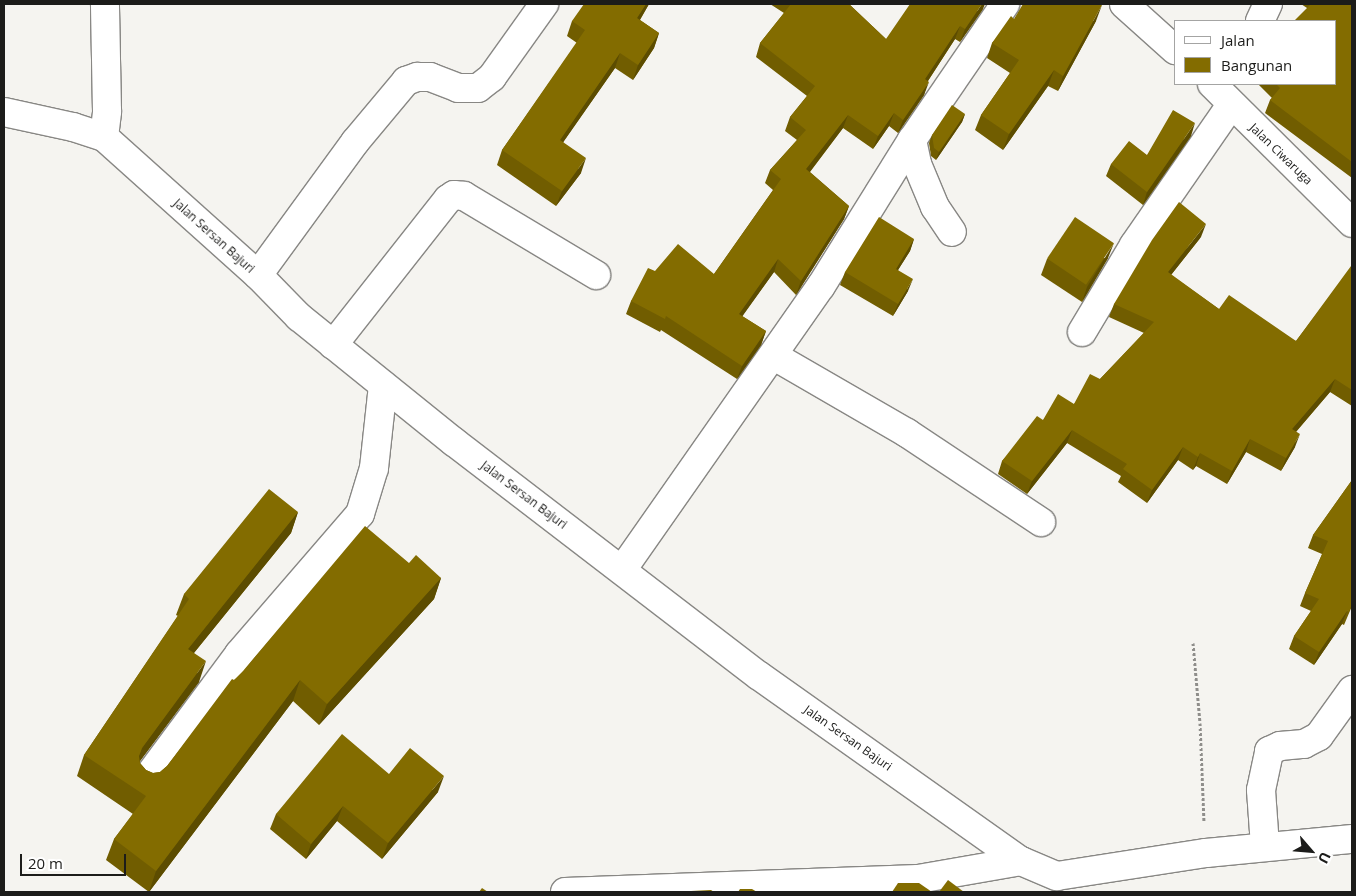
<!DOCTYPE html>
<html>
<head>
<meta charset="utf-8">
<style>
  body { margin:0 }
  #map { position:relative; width:1356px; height:896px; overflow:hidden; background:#f5f4f0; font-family:"Open Sans",sans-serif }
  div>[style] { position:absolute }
  .path>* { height:3px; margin-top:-1.5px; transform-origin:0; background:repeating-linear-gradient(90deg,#8f8e8b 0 2.5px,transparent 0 5px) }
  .roads { filter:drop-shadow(1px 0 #888784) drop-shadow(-1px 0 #888784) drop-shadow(0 1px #888784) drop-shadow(0 -1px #888784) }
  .minor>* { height:28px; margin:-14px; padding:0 14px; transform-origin:14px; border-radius:14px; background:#fff }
  .major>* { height:28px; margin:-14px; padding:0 14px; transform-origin:14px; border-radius:14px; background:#fff }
  .wall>* { inset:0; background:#715d00 }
  .shaded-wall>* { inset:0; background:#5c4c00 }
  .building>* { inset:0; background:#836c00; transform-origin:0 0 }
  span { translate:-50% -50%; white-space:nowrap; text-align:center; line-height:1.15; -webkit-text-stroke:4px #fff; paint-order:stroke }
  .street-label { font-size:12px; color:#1c1c1a }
  .frame { position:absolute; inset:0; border:5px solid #1c1c1a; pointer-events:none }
  .legend { position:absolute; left:1174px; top:20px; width:162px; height:65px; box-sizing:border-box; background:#fff; border:1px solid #a4a4a3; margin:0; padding:6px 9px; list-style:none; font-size:15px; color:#1c1c1a }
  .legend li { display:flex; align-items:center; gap:10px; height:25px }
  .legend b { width:25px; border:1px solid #a4a4a3 }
  .north { position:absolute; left:1286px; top:826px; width:50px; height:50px; -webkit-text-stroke:4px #fff; paint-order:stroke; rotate:117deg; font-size:14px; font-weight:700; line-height:20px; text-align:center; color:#1c1c1a }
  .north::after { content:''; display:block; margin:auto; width:18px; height:22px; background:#1c1c1a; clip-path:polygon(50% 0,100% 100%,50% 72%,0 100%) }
  .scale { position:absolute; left:20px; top:854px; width:106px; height:22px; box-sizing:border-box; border:2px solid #1c1c1a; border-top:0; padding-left:6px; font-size:15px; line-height:18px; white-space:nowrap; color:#1c1c1a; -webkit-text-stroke:4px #fff; paint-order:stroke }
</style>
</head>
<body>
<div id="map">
  <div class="path">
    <i style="left:1193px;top:643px;width:80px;rotate:85deg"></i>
    <i style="left:1200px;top:723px;width:99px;rotate:87.7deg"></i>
  </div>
  <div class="roads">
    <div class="minor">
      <i style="left:1124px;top:4px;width:69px;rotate:42deg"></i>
      <i style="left:1260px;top:21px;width:19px;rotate:-65deg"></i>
      <i style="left:1212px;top:84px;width:197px;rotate:44.8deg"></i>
      <i style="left:104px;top:137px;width:26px;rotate:-83deg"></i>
      <i style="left:107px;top:111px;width:107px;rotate:-91.1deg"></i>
      <i style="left:912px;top:140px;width:25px;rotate:78deg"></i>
      <i style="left:917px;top:164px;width:47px;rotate:67.3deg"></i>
      <i style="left:935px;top:207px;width:30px;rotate:56deg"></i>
      <i style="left:258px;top:275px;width:165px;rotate:-53.9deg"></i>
      <i style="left:355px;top:142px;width:80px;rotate:-50.1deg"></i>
      <i style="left:406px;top:81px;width:12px;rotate:-20deg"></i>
      <i style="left:417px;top:77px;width:13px"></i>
      <i style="left:430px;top:77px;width:30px;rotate:21deg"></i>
      <i style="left:458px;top:88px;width:20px"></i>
      <i style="left:478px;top:88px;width:18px;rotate:-38deg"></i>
      <i style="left:492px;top:77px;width:90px;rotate:-54.5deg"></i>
      <i style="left:1082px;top:332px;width:101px;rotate:-59.1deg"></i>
      <i style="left:1134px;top:245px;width:170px;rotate:-55.3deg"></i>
      <i style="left:333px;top:345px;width:186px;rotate:-51.8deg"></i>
      <i style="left:448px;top:199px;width:7px;rotate:-34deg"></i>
      <i style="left:454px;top:195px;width:10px;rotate:6deg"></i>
      <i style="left:464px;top:196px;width:154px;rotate:30.9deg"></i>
      <i style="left:774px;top:356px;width:154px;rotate:30.1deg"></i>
      <i style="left:907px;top:433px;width:161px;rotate:33.6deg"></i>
      <i style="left:622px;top:570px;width:347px;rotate:-55deg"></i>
      <i style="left:821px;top:286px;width:172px;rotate:-58.1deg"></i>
      <i style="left:912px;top:140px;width:165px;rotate:-55.6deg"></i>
      <i style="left:147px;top:778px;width:154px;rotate:-53.4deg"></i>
      <i style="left:239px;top:654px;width:185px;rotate:-49.2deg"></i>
      <i style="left:360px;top:514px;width:48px;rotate:-73.1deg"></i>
      <i style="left:374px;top:468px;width:83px;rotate:-83.8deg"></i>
      <i style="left:1265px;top:846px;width:56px;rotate:-94.1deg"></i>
      <i style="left:1261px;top:790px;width:40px;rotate:-78deg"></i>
      <i style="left:1269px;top:751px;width:12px;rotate:-24deg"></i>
      <i style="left:1280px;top:746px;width:24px;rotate:-5deg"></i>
      <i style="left:1304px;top:744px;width:17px;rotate:-28deg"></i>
      <i style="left:1319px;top:736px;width:57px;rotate:-54.3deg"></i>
      <i style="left:565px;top:892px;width:353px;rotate:-2.1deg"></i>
      <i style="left:918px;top:879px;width:105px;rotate:-9.9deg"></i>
    </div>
    <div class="major">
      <i style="left:4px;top:112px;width:71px;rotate:12.3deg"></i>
      <i style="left:73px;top:127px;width:33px;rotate:18deg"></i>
      <i style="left:104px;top:137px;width:207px;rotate:41.9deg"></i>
      <i style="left:258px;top:275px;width:59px;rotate:45.7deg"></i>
      <i style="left:299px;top:317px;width:199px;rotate:38.9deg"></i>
      <i style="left:454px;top:442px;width:383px;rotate:37.5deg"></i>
      <i style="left:758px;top:675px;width:322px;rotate:35.3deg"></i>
      <i style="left:1021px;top:861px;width:39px;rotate:23deg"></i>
      <i style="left:1057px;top:876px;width:151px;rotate:-8.8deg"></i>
      <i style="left:1206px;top:853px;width:147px;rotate:-5.5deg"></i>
    </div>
  </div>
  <div class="wall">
    <i style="clip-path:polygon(649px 4px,640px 20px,659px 33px,654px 48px,633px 80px,615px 68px,563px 142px,581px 173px,556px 206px,497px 165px,502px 150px,577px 43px,567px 36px,572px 21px)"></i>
    <i style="clip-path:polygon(770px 4px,849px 4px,886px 39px,983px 9px,960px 42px,955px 39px,928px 81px,924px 95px,898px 133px,889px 126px,873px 149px,843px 128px,810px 172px,849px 206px,844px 219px,796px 295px,774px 272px,742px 316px,766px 331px,761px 345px,737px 379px,661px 330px,660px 332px,626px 314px,631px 301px,655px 271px,714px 274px,773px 190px,765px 183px,770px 170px,797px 140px,785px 131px,790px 117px,807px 96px,756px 57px,760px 43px,784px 13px)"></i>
    <i style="clip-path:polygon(1301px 4px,1352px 4px,1352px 178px,1265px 113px,1270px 100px,1272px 98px,1258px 84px,1335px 84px,1307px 8px)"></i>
    <i style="clip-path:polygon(1014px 19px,1096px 21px,1058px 91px,1048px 86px,1003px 150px,975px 130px,981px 115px,1010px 73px,987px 58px,992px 43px)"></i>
    <i style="clip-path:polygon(965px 114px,962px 122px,936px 160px,931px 156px,929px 143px,932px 135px)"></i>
    <i style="clip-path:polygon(1191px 136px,1143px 205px,1106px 176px,1111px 164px,1147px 155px)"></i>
    <i style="clip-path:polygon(1201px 237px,1171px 275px,1219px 309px,1296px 341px,1352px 267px,1352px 406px,1330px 392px,1296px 432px,1295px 447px,1281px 471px,1246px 452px,1227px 484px,1196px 466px,1193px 470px,1178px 460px,1147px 503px,1118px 482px,1121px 476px,1067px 443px,1027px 494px,998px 474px,1002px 461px,1043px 420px,1074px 404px,1100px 379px,1144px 333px,1109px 317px,1114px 304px)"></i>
    <i style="clip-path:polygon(914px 239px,910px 251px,898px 270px,908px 291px,893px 316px,840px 285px,845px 272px)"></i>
    <i style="clip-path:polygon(1108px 258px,1082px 302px,1041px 275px,1047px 259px)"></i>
    <i style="clip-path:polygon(1352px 480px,1352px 606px,1344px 625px,1342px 624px,1314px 665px,1289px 649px,1294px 636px,1311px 611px,1300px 606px,1305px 593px,1322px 554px,1308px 548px,1313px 535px)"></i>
    <i style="clip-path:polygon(298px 512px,291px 533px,194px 653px,199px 682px,140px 761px,140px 763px,146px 770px,153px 773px,160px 772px,167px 766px,234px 680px,409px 563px,441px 578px,434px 599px,319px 725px,293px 701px,149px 892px,106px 860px,114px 839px,133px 814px,77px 776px,84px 755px,178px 616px,176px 615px,184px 594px)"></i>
    <i style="clip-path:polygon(389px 774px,438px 792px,382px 859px,337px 821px,306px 859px,270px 829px,276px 814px)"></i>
  </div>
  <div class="shaded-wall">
    <i style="clip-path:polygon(646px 4px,649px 4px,632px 33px,637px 18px)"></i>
    <i style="clip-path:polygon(982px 4px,985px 4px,983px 9px,960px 42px,965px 29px)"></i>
    <i style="clip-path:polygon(1102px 5px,1096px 21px,1058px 91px,1063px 76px)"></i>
    <i style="clip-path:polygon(960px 26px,955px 39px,920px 93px,925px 79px)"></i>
    <i style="clip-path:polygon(659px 33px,654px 48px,633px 80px,638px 65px)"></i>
    <i style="clip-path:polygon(620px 53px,615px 68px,555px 154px,560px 140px)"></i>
    <i style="clip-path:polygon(1054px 70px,1048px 86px,1003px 150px,1009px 134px)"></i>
    <i style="clip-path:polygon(929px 82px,924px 95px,898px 133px,903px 120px)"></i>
    <i style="clip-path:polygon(894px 113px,889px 126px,873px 149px,878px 136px)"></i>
    <i style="clip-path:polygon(965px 114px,962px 122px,936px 160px,939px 152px)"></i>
    <i style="clip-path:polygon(848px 115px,843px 128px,802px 182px,806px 169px)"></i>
    <i style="clip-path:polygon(1195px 123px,1191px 136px,1143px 205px,1147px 192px)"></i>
    <i style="clip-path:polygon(586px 158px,581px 173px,556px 206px,562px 191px)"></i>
    <i style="clip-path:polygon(849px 206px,844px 219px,796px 295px,801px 281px)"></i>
    <i style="clip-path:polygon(1206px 224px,1201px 237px,1163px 285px,1168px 272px)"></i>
    <i style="clip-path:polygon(914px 239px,910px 251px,891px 281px,896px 269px)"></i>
    <i style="clip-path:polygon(1114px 243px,1108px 258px,1082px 302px,1087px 287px)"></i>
    <i style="clip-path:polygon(778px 259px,774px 272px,734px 328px,739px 314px)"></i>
    <i style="clip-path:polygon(913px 279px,908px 291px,893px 316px,898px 304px)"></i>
    <i style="clip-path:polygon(766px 331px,761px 345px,737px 379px,742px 366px)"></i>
    <i style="clip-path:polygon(1335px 379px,1330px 392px,1287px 442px,1292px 429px)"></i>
    <i style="clip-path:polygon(1072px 430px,1067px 443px,1027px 494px,1032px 481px)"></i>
    <i style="clip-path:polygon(1300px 434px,1295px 447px,1281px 471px,1286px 458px)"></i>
    <i style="clip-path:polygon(1250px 439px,1246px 452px,1227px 484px,1232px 471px)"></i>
    <i style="clip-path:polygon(1183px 447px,1178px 460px,1147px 503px,1152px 490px)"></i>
    <i style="clip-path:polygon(1200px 453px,1196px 466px,1193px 470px,1198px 457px)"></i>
    <i style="clip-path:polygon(298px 512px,291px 533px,180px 670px,188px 649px)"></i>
    <i style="clip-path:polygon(441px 578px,434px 599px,319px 725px,327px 704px)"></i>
    <i style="clip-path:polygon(1347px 611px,1342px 624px,1314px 665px,1319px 652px)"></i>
    <i style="clip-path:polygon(206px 661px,199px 682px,134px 769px,142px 748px)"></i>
    <i style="clip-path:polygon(300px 680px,293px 701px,149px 892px,156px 871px)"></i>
    <i style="clip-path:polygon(444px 776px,438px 792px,382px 859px,388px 843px)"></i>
    <i style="clip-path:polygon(343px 806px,337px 821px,306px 859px,311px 844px)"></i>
  </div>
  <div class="building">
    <i style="clip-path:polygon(584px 4px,646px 4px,637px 18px,659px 33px,638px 65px,620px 53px,560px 140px,586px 158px,562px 191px,502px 150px,585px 30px,572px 21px)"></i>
    <i style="clip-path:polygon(791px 4px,849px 4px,886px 39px,910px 4px,982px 4px,965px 29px,960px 26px,925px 79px,929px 82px,903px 120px,894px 113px,878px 136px,848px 115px,806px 169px,849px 206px,801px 281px,778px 259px,739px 314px,766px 331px,742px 366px,666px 316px,665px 319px,631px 301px,648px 268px,655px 271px,678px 244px,714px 274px,781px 179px,770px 170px,806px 130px,790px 117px,815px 86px,760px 43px)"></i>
    <i style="clip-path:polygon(1023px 4px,1099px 4px,1102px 5px,1063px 76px,1054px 70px,1009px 134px,981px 115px,1019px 60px,992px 43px,1011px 16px,1014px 19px)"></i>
    <i style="clip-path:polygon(1311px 4px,1352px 4px,1352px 162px,1270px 100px,1280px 88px,1276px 84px,1335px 84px,1335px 21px,1294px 21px)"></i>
    <i style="clip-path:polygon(952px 105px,965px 114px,939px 152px,934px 148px,932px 135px)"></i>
    <i style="clip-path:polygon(1173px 110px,1195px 123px,1147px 192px,1111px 164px,1129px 141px,1147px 155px)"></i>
    <i style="clip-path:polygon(1179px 202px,1206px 224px,1168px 272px,1219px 309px,1229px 295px,1296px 341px,1351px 266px,1352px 267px,1352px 390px,1335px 379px,1292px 429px,1300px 434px,1286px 458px,1250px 439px,1232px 471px,1200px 453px,1198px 457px,1183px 447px,1152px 490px,1123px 469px,1127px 464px,1072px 430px,1032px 481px,1002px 461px,1037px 416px,1043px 420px,1058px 394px,1074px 404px,1090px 374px,1100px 379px,1154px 322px,1114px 304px,1152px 240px)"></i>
    <i style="clip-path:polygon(879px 217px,914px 239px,896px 269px,913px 279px,898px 304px,845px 272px)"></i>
    <i style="left:1075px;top:217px;width:47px;height:50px;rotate:34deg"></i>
    <i style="clip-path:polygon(1352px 480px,1352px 604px,1349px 612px,1347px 611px,1319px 652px,1294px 636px,1319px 599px,1305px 593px,1328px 541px,1313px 535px)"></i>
    <i style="clip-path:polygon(269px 489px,298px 512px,188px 649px,206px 661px,142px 748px,139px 756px,140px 763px,146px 770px,153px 773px,160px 772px,167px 766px,232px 679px,234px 680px,243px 671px,365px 526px,409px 563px,416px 555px,441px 578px,327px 704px,300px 680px,156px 871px,114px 839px,146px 796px,84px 755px,189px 599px,184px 594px)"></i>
    <i style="clip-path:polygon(342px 734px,389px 774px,410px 748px,444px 776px,388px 843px,343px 806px,311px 844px,276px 814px)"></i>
    <i style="clip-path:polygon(948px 880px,964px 892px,939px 892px)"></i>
    <i style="clip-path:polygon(898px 883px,919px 883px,932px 892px,892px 892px)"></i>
    <i style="clip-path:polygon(482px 888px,488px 892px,479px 892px)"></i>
    <i style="clip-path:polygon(740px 889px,752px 889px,757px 892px,738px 892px)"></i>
    <i style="clip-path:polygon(711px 890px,714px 892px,690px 892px,691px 891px)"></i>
  </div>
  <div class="street-label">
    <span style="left:1281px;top:154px;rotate:44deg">Jalan Ciwaruga</span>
    <span style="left:214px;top:236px;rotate:42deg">Jalan Sersan Bajuri</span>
    <span style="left:524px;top:495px;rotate:37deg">Jalan Sersan Bajuri</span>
    <span style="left:848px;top:738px;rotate:35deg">Jalan Sersan Bajuri</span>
  </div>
  <div class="frame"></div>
  <ul class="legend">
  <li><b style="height:6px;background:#fff"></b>Jalan</li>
  <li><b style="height:14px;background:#836c00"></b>Bangunan</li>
  </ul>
  <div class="north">U</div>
  <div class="scale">20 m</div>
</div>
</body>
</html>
